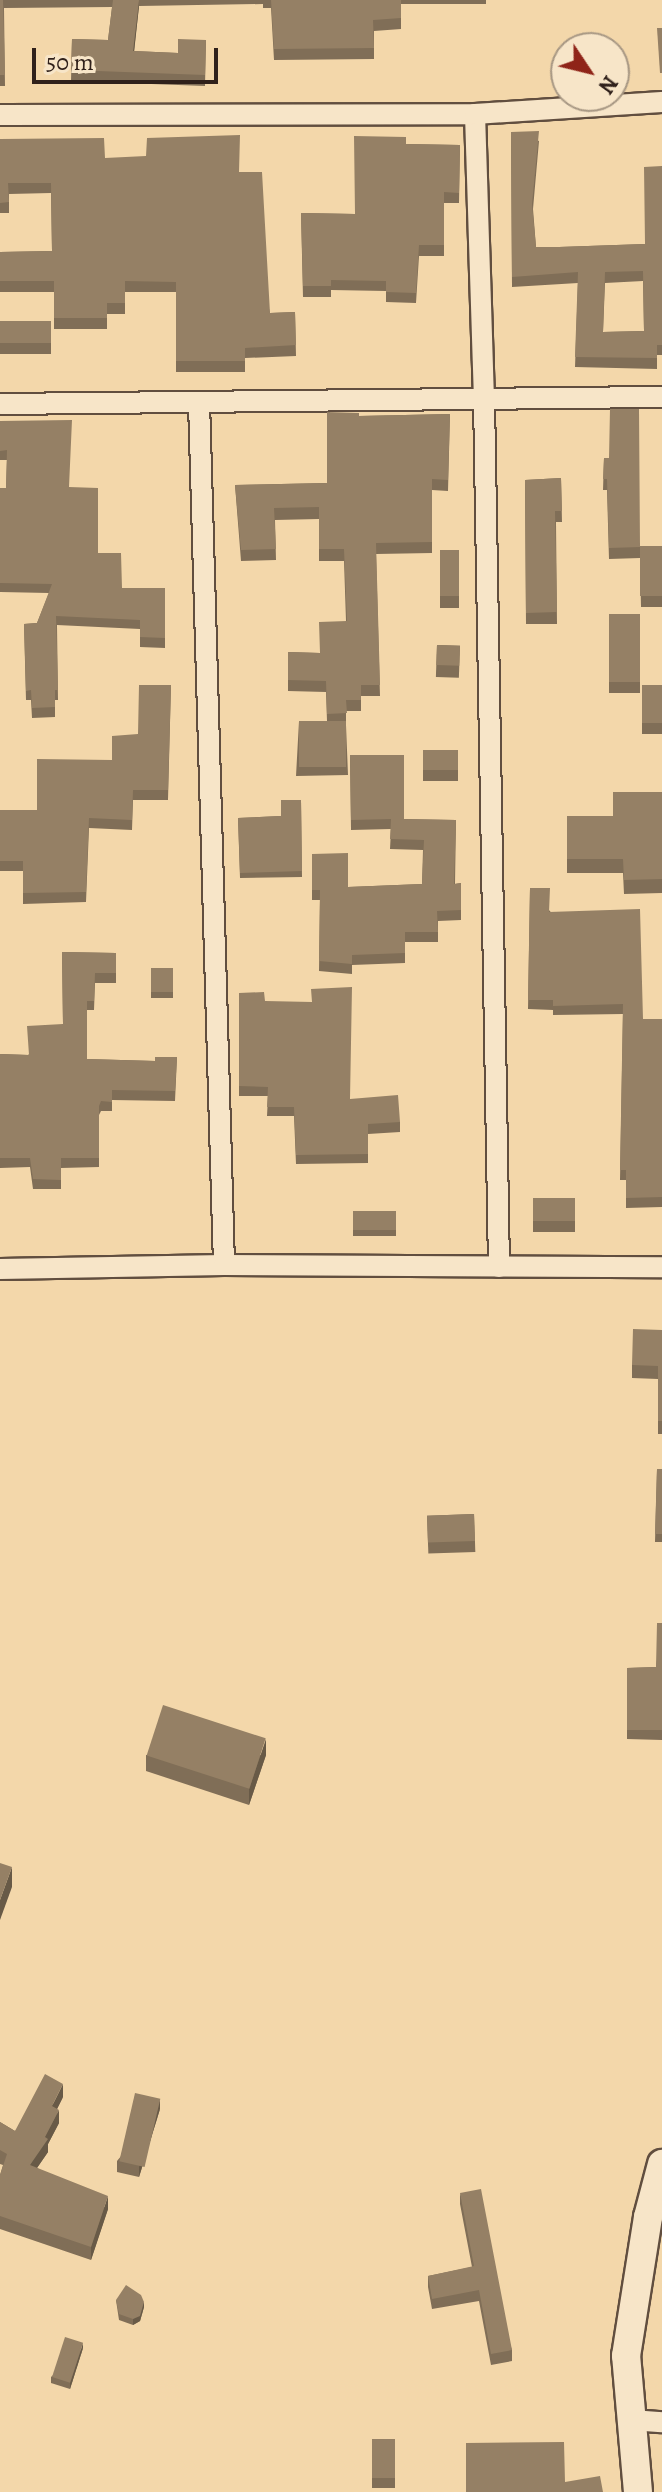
<!DOCTYPE html>
<html>
<head>
<meta charset="utf-8">
<style>
  body { margin:0 }
  #map { position:relative; width:662px; height:2492px; overflow:hidden; background:#f3d7aa; font-family:Alegreya,serif }
  div>[style] { position:absolute }
  .roads { filter:drop-shadow(2px 0 #614e3f) drop-shadow(-2px 0 #614e3f) drop-shadow(0 2px #614e3f) drop-shadow(0 -2px #614e3f) }
  .street>* { height:20px; margin:-10px; padding:0 10px; transform-origin:10px; border-radius:10px; background:#f7e5c8 }
  .secondary>* { height:28px; margin:-14px; padding:0 14px; transform-origin:14px; border-radius:14px; background:#f7e5c8 }
  .wall>* { inset:0; background:#806e57; transform-origin:0 0 }
  .shaded-wall>* { inset:0; background:#685a47 }
  .building>* { inset:0; background:#958065; transform-origin:0 0 }
  span { translate:-50% -50%; white-space:nowrap; text-align:center; line-height:1.15; -webkit-text-stroke:6px #f7e5c8; paint-order:stroke }
  .north { position:absolute; left:550px; top:32px; width:80px; height:80px; box-sizing:border-box; background:#f7e5c8; border:2px solid #a79783; border-radius:50%; rotate:125deg; font-size:22px; font-weight:700; line-height:32px; text-align:center; color:#30211b }
  .north::after { content:''; display:block; margin:auto; width:28px; height:36px; background:#8f2418; clip-path:polygon(50% 0,100% 100%,50% 72%,0 100%) }
  .scale { position:absolute; left:32px; top:48px; width:186px; height:36px; box-sizing:border-box; border:4px solid #30211b; border-top:0; padding-left:10px; font-size:24px; line-height:28px; white-space:nowrap; color:#30211b; -webkit-text-stroke:6px #f7e5c8; paint-order:stroke }
</style>
</head>
<body>
<div id="map">
  <div class="roads">
    <div class="street">
      <i style="left:475px;top:114px;width:285px;rotate:88.2deg"></i>
      <i style="left:484px;top:399px;width:868px;rotate:89.01deg"></i>
      <i style="left:0;top:115px;width:475px;rotate:-0.1deg"></i>
      <i style="left:475px;top:114px;width:187px;rotate:-3.7deg"></i>
      <i style="left:199px;top:402px;width:863px;rotate:88.34deg"></i>
      <i style="left:0;top:404px;width:662px;rotate:-0.61deg"></i>
      <i style="left:0;top:1269px;width:224px;rotate:-1deg"></i>
      <i style="left:224px;top:1265px;width:438px;rotate:0.3deg"></i>
      <i style="left:631px;top:2420px;width:31px;rotate:4deg"></i>
    </div>
    <div class="secondary">
      <i style="left:638px;top:2492px;width:137px;rotate:-95deg"></i>
      <i style="left:626px;top:2356px;width:141px;rotate:-81deg"></i>
      <i style="left:648px;top:2217px;width:55px;rotate:-75.2deg"></i>
    </div>
  </div>
  <div class="wall">
    <i style="clip-path:polygon(0 0,486px 0,486px 4px,401px 4px,401px 29px,374px 31px,374px 59px,274px 60px,271px 8px,263px 8px,263px 4px,139px 6px,134px 51px,178px 53px,206px 40px,205px 86px,71px 81px,72px 39px,108px 40px,112px 7px,4px 8px,5px 86px,0 86px)"></i>
    <i style="clip-path:polygon(evenodd,511px 132px,539px 141px,533px 209px,536px 247px,559px 247px,645px 244px,662px 166px,662px 355px,657px 355px,657px 369px,575px 367px,578px 283px,512px 287px,511px 132px,643px 281px,644px 331px,603px 332px,605px 283px,643px 281px)"></i>
    <i style="clip-path:polygon(0 139px,105px 158px,239px 172px,270px 313px,295px 312px,296px 356px,245px 358px,245px 372px,176px 372px,176px 292px,125px 292px,125px 314px,107px 314px,107px 329px,54px 329px,54px 292px,0 292px,0 252px,52px 251px,51px 193px,9px 194px,9px 213px,0 213px)"></i>
    <i style="clip-path:polygon(406px 144px,460px 145px,459px 203px,444px 203px,444px 256px,419px 256px,416px 303px,386px 302px,386px 291px,331px 290px,331px 297px,303px 297px,301px 213px,355px 214px)"></i>
    <i style="left:51px;top:321px;width:33px;height:51px;rotate:90deg"></i>
    <i style="clip-path:polygon(450px 414px,448px 491px,432px 490px,432px 553px,376px 554px,380px 696px,361px 696px,361px 711px,346px 711px,346px 725px,348px 775px,296px 776px,299px 721px,327px 721px,326px 692px,288px 691px,288px 652px,320px 653px,346px 621px,344px 561px,319px 561px,319px 519px,275px 520px,276px 560px,241px 561px,235px 485px,327px 483px,359px 416px)"></i>
    <i style="clip-path:polygon(0 421px,69px 487px,98px 553px,122px 588px,165px 588px,165px 648px,140px 647px,140px 629px,57px 625px,58px 700px,55px 700px,55px 717px,32px 718px,31px 700px,26px 700px,24px 624px,37px 623px,49px 593px,0 592px,0 488px,6px 488px,7px 460px,0 460px)"></i>
    <i style="clip-path:polygon(604px 458px,640px 547px,662px 546px,662px 607px,641px 607px,640px 558px,609px 559px,607px 490px,603px 490px)"></i>
    <i style="clip-path:polygon(561px 478px,562px 522px,556px 522px,557px 624px,526px 624px,525px 480px)"></i>
    <i style="left:459px;top:550px;width:58px;height:19px;rotate:90deg"></i>
    <i style="left:640px;top:614px;width:79px;height:31px;rotate:90deg"></i>
    <i style="left:437px;top:645px;width:23px;height:32px;rotate:2deg"></i>
    <i style="clip-path:polygon(171px 685px,168px 800px,133px 800px,132px 830px,89px 828px,86px 902px,23px 904px,23px 871px,0 871px,0 810px,37px 810px,112px 760px,138px 734px)"></i>
    <i style="left:642px;top:685px;width:20px;height:49px"></i>
    <i style="left:423px;top:750px;width:35px;height:31px"></i>
    <i style="clip-path:polygon(350px 755px,404px 819px,456px 820px,455px 884px,461px 883px,461px 920px,438px 921px,438px 942px,405px 942px,405px 963px,352px 965px,352px 974px,319px 971px,320px 900px,312px 900px,312px 854px,348px 887px,422px 884px,423px 850px,390px 849px,391px 829px,351px 830px)"></i>
    <i style="clip-path:polygon(662px 792px,662px 893px,624px 894px,623px 873px,567px 873px,567px 816px,613px 816px)"></i>
    <i style="clip-path:polygon(301px 800px,302px 877px,240px 878px,238px 818px,281px 816px)"></i>
    <i style="clip-path:polygon(530px 888px,643px 1019px,662px 1019px,662px 1207px,626px 1208px,626px 1180px,620px 1180px,623px 1014px,553px 1015px,553px 1010px,528px 1009px)"></i>
    <i style="clip-path:polygon(62px 952px,116px 953px,116px 983px,95px 983px,94px 1010px,87px 1010px,87px 1059px,155px 1061px,177px 1057px,175px 1101px,112px 1100px,112px 1111px,101px 1111px,99px 1115px,99px 1167px,61px 1168px,61px 1189px,33px 1189px,30px 1167px,0 1168px,0 1054px,28px 1055px,63px 1024px)"></i>
    <i style="left:151px;top:968px;width:22px;height:30px"></i>
    <i style="clip-path:polygon(239px 993px,265px 1001px,350px 1099px,400px 1122px,400px 1132px,368px 1134px,368px 1163px,296px 1164px,294px 1116px,267px 1116px,268px 1096px,239px 1096px)"></i>
    <i style="left:533px;top:1198px;width:42px;height:34px"></i>
    <i style="left:353px;top:1211px;width:43px;height:25px"></i>
    <i style="clip-path:polygon(662px 1330px,662px 1434px,658px 1434px,658px 1379px,632px 1378px,632px 1365px)"></i>
    <i style="clip-path:polygon(657px 1469px,662px 1469px,662px 1542px,655px 1542px)"></i>
    <i style="left:474px;top:1514px;width:38px;height:47px;rotate:88deg"></i>
    <i style="clip-path:polygon(662px 1623px,662px 1740px,627px 1739px,627px 1668px,656px 1667px)"></i>
    <i style="clip-path:polygon(146px 1755px,266px 1755px,249px 1805px,146px 1771px)"></i>
    <i style="clip-path:polygon(63px 2097px,57px 2109px,59px 2123px,48px 2144px,48px 2152px,37px 2168px,108px 2209px,91px 2260px,0 2229px,0 2175px,3px 2165px,0 2164px,0 2122px,15px 2131px)"></i>
    <i style="clip-path:polygon(160px 2109px,139px 2177px,117px 2172px,117px 2161px)"></i>
    <i style="clip-path:polygon(460px 2193px,512px 2350px,512px 2361px,491px 2365px,479px 2301px,432px 2309px,428px 2287px,428px 2276px,472px 2267px,460px 2204px)"></i>
    <i style="clip-path:polygon(116px 2300px,144px 2307px,140px 2321px,133px 2325px,119px 2320px)"></i>
    <i style="clip-path:polygon(83px 2348px,70px 2389px,51px 2383px,51px 2377px)"></i>
    <i style="left:372px;top:2439px;width:23px;height:49px"></i>
  </div>
  <div class="shaded-wall">
    <i style="clip-path:polygon(139px 0,139px 6px,133px 62px,133px 51px)"></i>
    <i style="clip-path:polygon(266px 1739px,266px 1755px,249px 1805px,249px 1789px)"></i>
    <i style="clip-path:polygon(12px 1867px,12px 1887px,0 1920px,0 1900px)"></i>
    <i style="clip-path:polygon(63px 2084px,63px 2097px,52px 2119px,52px 2106px)"></i>
    <i style="clip-path:polygon(160px 2099px,160px 2109px,139px 2177px,139px 2167px)"></i>
    <i style="clip-path:polygon(59px 2110px,59px 2123px,48px 2144px,48px 2152px,30px 2178px,30px 2165px)"></i>
    <i style="clip-path:polygon(108px 2196px,108px 2209px,91px 2260px,91px 2247px)"></i>
    <i style="clip-path:polygon(144px 2302px,144px 2307px,140px 2321px,133px 2325px,133px 2319px)"></i>
    <i style="clip-path:polygon(83px 2343px,83px 2348px,70px 2389px,70px 2383px)"></i>
  </div>
  <div class="building">
    <i style="clip-path:polygon(0 0,3px 0,5px 75px,0 75px)"></i>
    <i style="clip-path:polygon(113px 0,139px 0,133px 51px,178px 53px,178px 39px,206px 40px,205px 75px,71px 70px,72px 39px,108px 40px)"></i>
    <i style="clip-path:polygon(271px 0,401px 0,401px 18px,373px 20px,374px 48px,274px 49px)"></i>
    <i style="clip-path:polygon(657px 28px,662px 28px,662px 73px,660px 73px)"></i>
    <i style="clip-path:polygon(evenodd,539px 131px,532px 204px,536px 247px,559px 247px,645px 244px,644px 167px,662px 166px,662px 345px,657px 345px,657px 358px,575px 357px,578px 272px,512px 277px,511px 132px,539px 131px,643px 271px,644px 331px,603px 332px,605px 272px,643px 271px)"></i>
    <i style="clip-path:polygon(240px 135px,239px 172px,262px 172px,270px 313px,295px 312px,296px 345px,245px 348px,245px 361px,176px 361px,176px 282px,125px 281px,125px 303px,107px 303px,107px 318px,54px 318px,54px 281px,0 281px,0 252px,52px 251px,51px 183px,8px 183px,9px 202px,0 203px,0 139px,104px 138px,105px 158px,146px 156px,147px 138px)"></i>
    <i style="clip-path:polygon(354px 136px,406px 137px,406px 144px,460px 145px,459px 193px,444px 192px,444px 245px,419px 245px,416px 293px,386px 292px,386px 281px,331px 280px,331px 286px,303px 286px,301px 213px,355px 214px)"></i>
    <i style="left:51px;top:321px;width:22px;height:51px;rotate:90deg"></i>
    <i style="clip-path:polygon(610px 409px,639px 409px,640px 547px,609px 548px,607px 479px,603px 479px,604px 458px,609px 458px)"></i>
    <i style="clip-path:polygon(327px 412px,359px 413px,359px 416px,450px 414px,448px 480px,432px 479px,432px 542px,376px 543px,380px 685px,361px 685px,361px 700px,346px 700px,347px 713px,327px 714px,326px 681px,288px 680px,288px 652px,320px 653px,319px 622px,347px 621px,344px 549px,319px 549px,319px 507px,274px 508px,276px 549px,241px 550px,235px 485px,327px 483px)"></i>
    <i style="clip-path:polygon(72px 420px,69px 487px,98px 488px,98px 553px,121px 553px,122px 588px,165px 588px,165px 638px,140px 637px,140px 620px,56px 616px,58px 690px,55px 690px,55px 707px,32px 708px,31px 690px,26px 691px,24px 624px,37px 623px,52px 584px,0 583px,0 488px,6px 488px,7px 450px,0 451px,0 421px)"></i>
    <i style="clip-path:polygon(561px 478px,562px 511px,555px 511px,557px 612px,526px 613px,525px 480px)"></i>
    <i style="left:662px;top:546px;width:50px;height:22px;rotate:90deg"></i>
    <i style="left:459px;top:550px;width:46px;height:19px;rotate:90deg"></i>
    <i style="left:640px;top:614px;width:68px;height:31px;rotate:90deg"></i>
    <i style="left:437px;top:645px;width:23px;height:20px;rotate:2deg"></i>
    <i style="clip-path:polygon(139px 685px,171px 685px,168px 790px,133px 790px,132px 820px,89px 818px,86px 892px,23px 893px,23px 861px,0 861px,0 810px,37px 810px,37px 759px,112px 760px,112px 736px,138px 734px)"></i>
    <i style="left:642px;top:685px;width:20px;height:38px"></i>
    <i style="left:299px;top:721px;width:47px;height:46px"></i>
    <i style="left:423px;top:750px;width:35px;height:20px"></i>
    <i style="clip-path:polygon(350px 755px,404px 755px,404px 819px,398px 819px,456px 820px,454px 884px,461px 883px,461px 910px,437px 911px,438px 932px,405px 932px,405px 953px,352px 955px,352px 964px,319px 961px,320px 890px,312px 890px,312px 854px,348px 853px,348px 887px,422px 884px,424px 840px,390px 839px,391px 819px,351px 820px)"></i>
    <i style="clip-path:polygon(613px 792px,662px 792px,662px 879px,624px 880px,623px 859px,567px 859px,567px 816px,613px 816px)"></i>
    <i style="clip-path:polygon(281px 800px,301px 800px,302px 871px,240px 873px,238px 818px,281px 816px)"></i>
    <i style="clip-path:polygon(530px 888px,550px 888px,549px 912px,640px 909px,643px 1019px,662px 1019px,662px 1197px,626px 1198px,626px 1170px,620px 1170px,623px 1004px,553px 1006px,553px 1000px,528px 1000px)"></i>
    <i style="clip-path:polygon(62px 952px,116px 953px,116px 973px,95px 973px,94px 1001px,87px 1001px,87px 1059px,155px 1061px,155px 1057px,177px 1057px,175px 1091px,112px 1090px,112px 1102px,101px 1101px,99px 1106px,99px 1158px,61px 1158px,61px 1180px,33px 1179px,30px 1158px,0 1158px,0 1054px,29px 1055px,27px 1026px,63px 1024px)"></i>
    <i style="left:151px;top:968px;width:22px;height:24px"></i>
    <i style="clip-path:polygon(352px 987px,350px 1099px,398px 1095px,400px 1122px,368px 1124px,368px 1154px,296px 1155px,294px 1107px,267px 1107px,268px 1087px,239px 1086px,239px 993px,264px 992px,265px 1001px,312px 1002px,311px 989px)"></i>
    <i style="left:533px;top:1198px;width:42px;height:23px"></i>
    <i style="left:353px;top:1211px;width:43px;height:19px"></i>
    <i style="clip-path:polygon(633px 1329px,662px 1330px,662px 1421px,658px 1421px,658px 1366px,632px 1365px)"></i>
    <i style="clip-path:polygon(657px 1469px,662px 1469px,662px 1534px,655px 1534px)"></i>
    <i style="left:474px;top:1514px;width:27px;height:47px;rotate:88deg"></i>
    <i style="clip-path:polygon(657px 1623px,662px 1623px,662px 1730px,627px 1730px,627px 1668px,656px 1667px)"></i>
    <i style="left:163px;top:1705px;width:108px;height:53px;rotate:18deg"></i>
    <i style="clip-path:polygon(0 1863px,12px 1867px,0 1900px)"></i>
    <i style="clip-path:polygon(45px 2074px,63px 2084px,52px 2106px,59px 2110px,45px 2137px,48px 2139px,30px 2165px,108px 2196px,91px 2247px,0 2216px,0 2175px,7px 2154px,0 2150px,0 2122px,15px 2131px)"></i>
    <i style="left:135px;top:2093px;width:26px;height:70px;rotate:13deg"></i>
    <i style="clip-path:polygon(481px 2189px,512px 2350px,491px 2354px,479px 2290px,432px 2299px,428px 2276px,474px 2266px,460px 2193px)"></i>
    <i style="clip-path:polygon(126px 2285px,141px 2295px,144px 2302px,140px 2316px,133px 2319px,119px 2314px,116px 2300px)"></i>
    <i style="left:65px;top:2337px;width:19px;height:42px;rotate:18deg"></i>
    <i style="left:372px;top:2439px;width:23px;height:39px"></i>
    <i style="clip-path:polygon(564px 2442px,565px 2482px,600px 2476px,603px 2492px,466px 2492px,466px 2443px)"></i>
  </div>
  <div class="north">N</div>
  <div class="scale">50 m</div>
</div>
</body>
</html>
